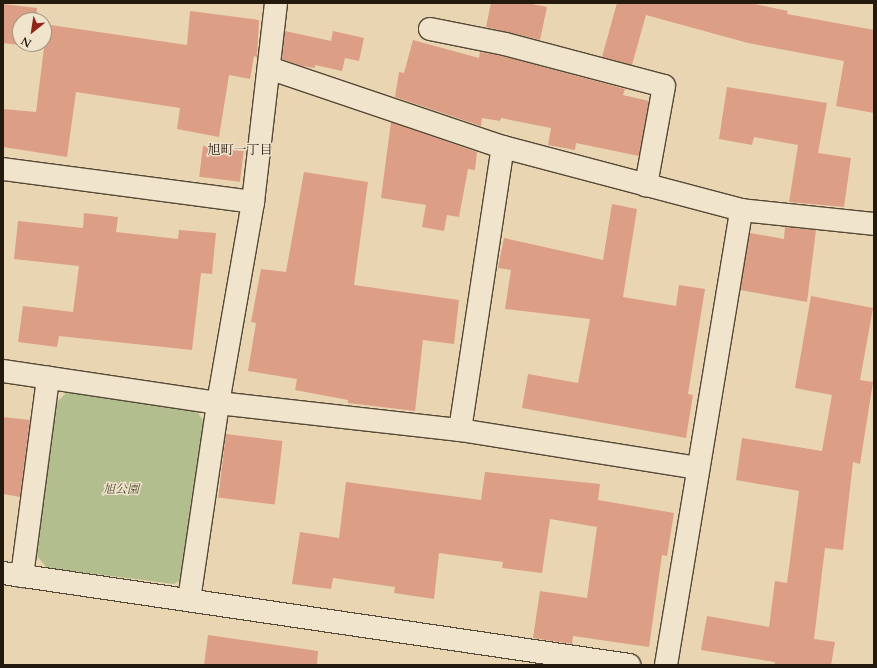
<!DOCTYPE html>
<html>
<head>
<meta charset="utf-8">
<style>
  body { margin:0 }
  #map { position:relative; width:877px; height:668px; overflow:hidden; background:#e9d5b1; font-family:Cardo,"Noto Serif JP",serif }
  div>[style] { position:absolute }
  .green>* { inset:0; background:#b3be8e }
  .building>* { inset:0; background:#dc9f86; transform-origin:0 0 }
  .roads { filter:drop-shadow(1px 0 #544836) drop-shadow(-1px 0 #544836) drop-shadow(0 1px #544836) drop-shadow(0 -1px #544836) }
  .minor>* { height:22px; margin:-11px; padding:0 11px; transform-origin:11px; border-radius:11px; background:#f1e4cc }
  .tertiary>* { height:22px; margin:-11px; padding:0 11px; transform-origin:11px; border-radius:11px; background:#f1e4cc }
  span { translate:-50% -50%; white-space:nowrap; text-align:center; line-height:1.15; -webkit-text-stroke:3px #f1e4cc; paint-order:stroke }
  .park-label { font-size:12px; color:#4e4b34; font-style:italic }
  .neighbourhood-label { font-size:13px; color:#23190d }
  .frame { position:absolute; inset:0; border:4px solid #23190d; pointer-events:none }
  .north { position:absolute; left:12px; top:12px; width:40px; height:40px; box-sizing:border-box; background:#f1e4cc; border:1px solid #9f9380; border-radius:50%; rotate:210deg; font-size:11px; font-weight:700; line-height:16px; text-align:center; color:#23190d }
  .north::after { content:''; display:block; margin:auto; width:14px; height:18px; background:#8f2418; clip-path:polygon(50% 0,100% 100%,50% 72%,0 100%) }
</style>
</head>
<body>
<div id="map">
  <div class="green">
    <i style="clip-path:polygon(67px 392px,195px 408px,205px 424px,186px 576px,174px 584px,47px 568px,37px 556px,56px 403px)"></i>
  </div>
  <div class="building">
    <i style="clip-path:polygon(491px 3px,527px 3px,547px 7px,540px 40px,486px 27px)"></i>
    <i style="clip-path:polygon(617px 3px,750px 3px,788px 11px,787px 14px,874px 30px,874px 113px,836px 106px,844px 61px,748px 43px,646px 15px,632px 65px,602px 57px)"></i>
    <i style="clip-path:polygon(3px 4px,37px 8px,36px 20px,20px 20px,20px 44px,44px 44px,44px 24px,187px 45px,190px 11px,259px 20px,257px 57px,254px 56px,250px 79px,229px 75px,219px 137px,177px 129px,180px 108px,76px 92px,67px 157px,3px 147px,3px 109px,36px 112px,44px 48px,3px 43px)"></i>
    <i style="clip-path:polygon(285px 31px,331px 41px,333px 31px,364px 38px,359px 61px,345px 58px,342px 71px,315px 65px,315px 68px,302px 66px,282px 59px)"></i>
    <i style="clip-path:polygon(413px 40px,479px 58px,480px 52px,502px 56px,625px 89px,623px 95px,649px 101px,639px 156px,576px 143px,575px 150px,548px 145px,551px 128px,501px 118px,500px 121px,482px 118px,481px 126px,395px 97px,399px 72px,404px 73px)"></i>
    <i style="clip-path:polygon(727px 87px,827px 103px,818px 153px,851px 158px,844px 207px,789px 202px,798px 145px,754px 137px,752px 145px,719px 139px)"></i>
    <i style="clip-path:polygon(391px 122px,477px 152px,475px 170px,468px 169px,459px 217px,447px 215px,444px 231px,422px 227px,426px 205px,381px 198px)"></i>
    <i style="left:203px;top:146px;width:41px;height:31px;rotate:7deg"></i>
    <i style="clip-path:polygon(304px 172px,368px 182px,354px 285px,459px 300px,454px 344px,423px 340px,415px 411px,348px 403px,348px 400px,295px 390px,297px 379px,248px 371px,256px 323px,251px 322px,261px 269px,286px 272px)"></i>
    <i style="clip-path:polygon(612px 204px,637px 209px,623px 297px,676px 306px,679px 285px,705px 289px,688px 394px,693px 395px,686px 438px,522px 408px,528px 374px,578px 383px,590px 319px,505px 309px,511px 270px,498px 268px,504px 238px,603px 260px)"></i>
    <i style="clip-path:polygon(84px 213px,118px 217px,116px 232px,178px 239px,179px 230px,216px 233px,212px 274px,201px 273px,192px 350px,59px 336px,57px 347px,18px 342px,23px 306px,73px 312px,79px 266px,14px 259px,18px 221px,83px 228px)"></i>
    <i style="clip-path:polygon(785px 227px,816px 230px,807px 302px,740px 290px,750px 233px,784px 239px)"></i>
    <i style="clip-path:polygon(811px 296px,873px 308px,860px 380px,873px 382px,860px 464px,853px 462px,843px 550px,825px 548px,814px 639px,835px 642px,831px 665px,774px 665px,775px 662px,701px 650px,707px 616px,769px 627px,775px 581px,787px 583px,799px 491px,736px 480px,742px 438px,822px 451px,832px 395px,795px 388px)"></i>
    <i style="clip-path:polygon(3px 417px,30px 420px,20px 497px,3px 494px)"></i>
    <i style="left:226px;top:434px;width:57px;height:64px;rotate:7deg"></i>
    <i style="clip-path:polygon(485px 472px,600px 484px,598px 500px,674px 513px,667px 556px,662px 555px,649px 647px,573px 636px,572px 644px,533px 638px,540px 591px,587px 598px,597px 527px,550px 519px,542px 573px,502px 568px,503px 562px,439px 553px,434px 599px,394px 593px,395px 587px,333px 578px,331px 589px,292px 584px,300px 532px,339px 538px,346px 482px,481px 500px)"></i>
    <i style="clip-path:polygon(208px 635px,318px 651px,317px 665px,204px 665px)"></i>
  </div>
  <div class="roads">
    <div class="minor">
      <i style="left:430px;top:29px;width:76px;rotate:11.3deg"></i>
      <i style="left:505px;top:44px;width:164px;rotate:14.8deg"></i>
      <i style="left:664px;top:86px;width:101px;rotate:100.3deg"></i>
      <i style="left:269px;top:68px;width:247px;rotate:18.7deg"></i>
      <i style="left:503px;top:147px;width:246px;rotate:14.8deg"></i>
      <i style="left:741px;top:210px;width:134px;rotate:6deg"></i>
      <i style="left:3px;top:169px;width:252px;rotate:7.5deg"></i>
      <i style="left:3px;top:371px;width:217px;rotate:8.5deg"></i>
      <i style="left:218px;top:403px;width:244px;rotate:6.4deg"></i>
      <i style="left:460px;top:430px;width:286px;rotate:-81.4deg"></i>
      <i style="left:460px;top:430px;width:240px;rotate:9.1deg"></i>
      <i style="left:22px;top:576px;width:200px;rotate:-82.5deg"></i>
      <i style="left:189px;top:600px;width:199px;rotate:-81.6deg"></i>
      <i style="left:218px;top:403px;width:204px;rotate:-80.1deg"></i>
      <i style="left:253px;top:202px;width:200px;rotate:-83.4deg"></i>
      <i style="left:666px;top:665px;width:461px;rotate:-80.6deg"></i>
    </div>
    <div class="tertiary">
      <i style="left:3px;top:573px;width:633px;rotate:8.36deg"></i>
    </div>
  </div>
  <div class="park-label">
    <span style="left:121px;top:490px">旭公園</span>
  </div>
  <div class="neighbourhood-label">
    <span style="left:240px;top:150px">旭町一丁目</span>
  </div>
  <div class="frame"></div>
  <div class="north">N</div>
</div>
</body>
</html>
